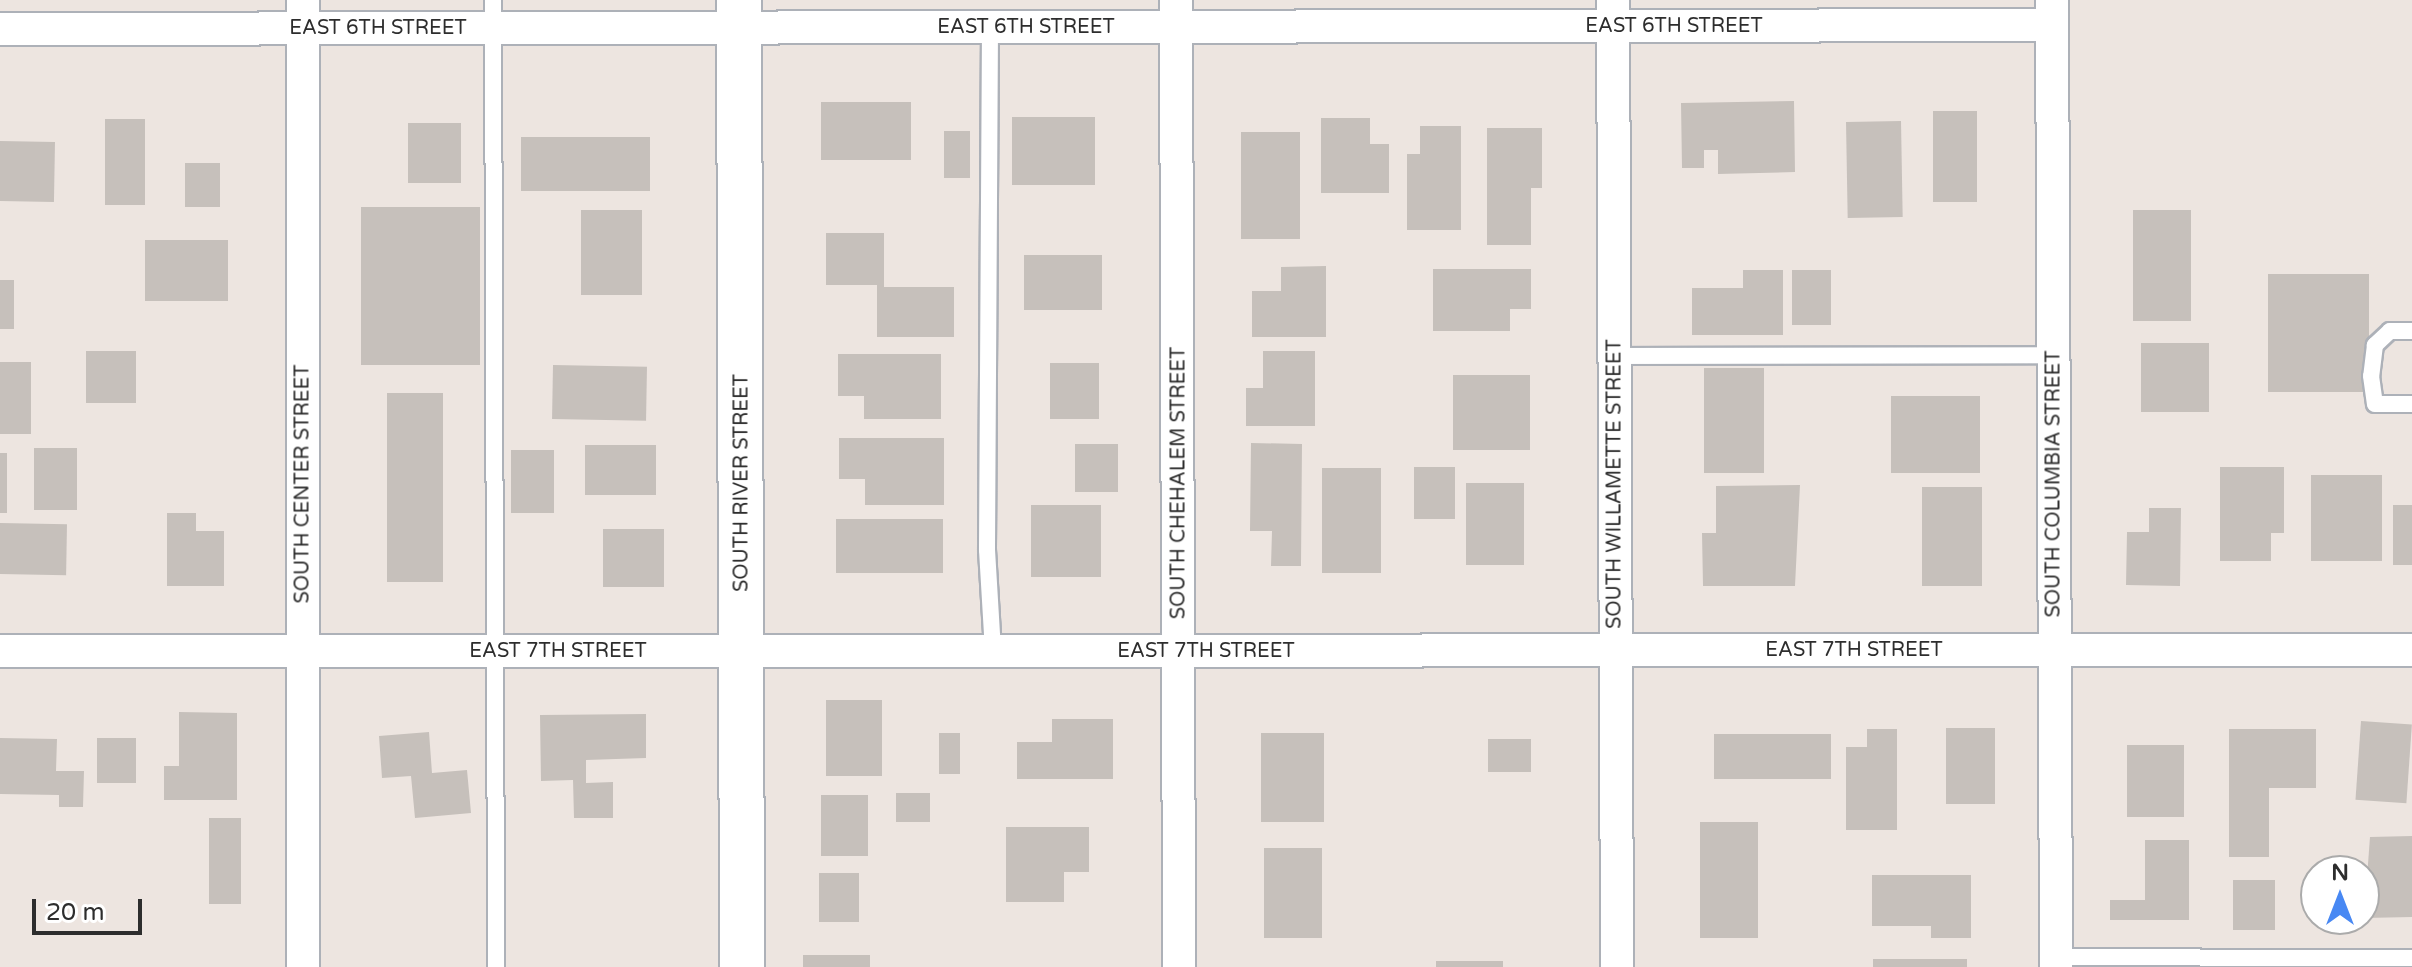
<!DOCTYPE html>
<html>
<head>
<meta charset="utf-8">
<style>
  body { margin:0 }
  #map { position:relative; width:2412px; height:967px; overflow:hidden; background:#ede5e0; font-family:"Varela Round",sans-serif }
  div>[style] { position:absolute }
  .building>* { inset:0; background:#c6c0bb; transform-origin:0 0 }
  .roads { filter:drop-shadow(2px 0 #adb1b8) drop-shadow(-2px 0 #adb1b8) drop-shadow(0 2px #adb1b8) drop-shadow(0 -2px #adb1b8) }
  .lane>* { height:16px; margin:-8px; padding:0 8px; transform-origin:8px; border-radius:8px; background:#fff }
  .street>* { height:32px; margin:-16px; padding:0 16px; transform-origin:16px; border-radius:16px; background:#fff }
  .secondary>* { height:44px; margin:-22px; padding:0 22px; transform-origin:22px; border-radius:22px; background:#fff }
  span { translate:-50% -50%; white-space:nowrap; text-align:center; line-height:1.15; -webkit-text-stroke:6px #fff; paint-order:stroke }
  .street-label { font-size:20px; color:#2d2d2d }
  .north { position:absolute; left:2300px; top:855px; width:80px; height:80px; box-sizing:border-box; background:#fff; border:2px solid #ababab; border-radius:50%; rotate:0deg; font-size:22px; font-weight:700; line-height:32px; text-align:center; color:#2d2d2d }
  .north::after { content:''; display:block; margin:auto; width:28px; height:36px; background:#4888f3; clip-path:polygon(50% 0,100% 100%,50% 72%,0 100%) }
  .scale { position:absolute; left:32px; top:899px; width:110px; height:36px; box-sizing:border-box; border:4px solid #2d2d2d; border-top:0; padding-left:10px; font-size:24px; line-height:28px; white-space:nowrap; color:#2d2d2d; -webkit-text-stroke:6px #fff; paint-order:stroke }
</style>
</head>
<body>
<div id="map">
  <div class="building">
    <i style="clip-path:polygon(1794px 101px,1795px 172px,1718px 174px,1718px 150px,1704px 150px,1704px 168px,1682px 168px,1681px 103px)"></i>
    <i style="left:821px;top:102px;width:90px;height:58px"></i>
    <i style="left:1933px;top:111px;width:44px;height:91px"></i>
    <i style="left:1012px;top:117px;width:83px;height:68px"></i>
    <i style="clip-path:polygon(1321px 118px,1370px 118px,1370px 144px,1389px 144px,1389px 193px,1321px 193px)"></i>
    <i style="left:105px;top:119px;width:40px;height:86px"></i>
    <i style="left:1901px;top:121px;width:96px;height:55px;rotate:89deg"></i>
    <i style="left:408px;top:123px;width:53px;height:60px"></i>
    <i style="clip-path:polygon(1420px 126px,1461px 126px,1461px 230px,1407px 230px,1407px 154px,1420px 154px)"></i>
    <i style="clip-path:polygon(1487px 128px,1542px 128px,1542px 188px,1531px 188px,1531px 245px,1487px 245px)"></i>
    <i style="left:944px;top:131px;width:26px;height:47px"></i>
    <i style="left:1241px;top:132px;width:59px;height:107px"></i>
    <i style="left:521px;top:137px;width:129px;height:54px"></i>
    <i style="left:0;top:141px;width:55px;height:60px;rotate:1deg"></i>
    <i style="left:185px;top:163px;width:35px;height:44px"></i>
    <i style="left:361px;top:207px;width:119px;height:158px"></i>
    <i style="left:581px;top:210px;width:61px;height:85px"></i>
    <i style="left:2133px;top:210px;width:58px;height:111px"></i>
    <i style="clip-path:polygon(826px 233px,884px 233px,884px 287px,954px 287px,954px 337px,877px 337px,877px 285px,826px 285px)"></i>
    <i style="left:145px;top:240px;width:83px;height:61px"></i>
    <i style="left:1024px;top:255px;width:78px;height:55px"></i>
    <i style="clip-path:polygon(1326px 266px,1326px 337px,1252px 337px,1252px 291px,1281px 291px,1281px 267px)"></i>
    <i style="clip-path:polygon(1433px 269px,1531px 269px,1531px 309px,1510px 309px,1510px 331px,1433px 331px)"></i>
    <i style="clip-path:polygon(1743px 270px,1783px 270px,1783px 335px,1692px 335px,1692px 288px,1743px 288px)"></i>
    <i style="left:1792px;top:270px;width:39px;height:55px"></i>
    <i style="left:2268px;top:274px;width:101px;height:118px"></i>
    <i style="left:0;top:280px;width:14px;height:49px"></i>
    <i style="left:2141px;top:343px;width:68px;height:69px"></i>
    <i style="left:86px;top:351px;width:50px;height:52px"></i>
    <i style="clip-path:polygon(1263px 351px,1315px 351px,1315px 426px,1246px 426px,1246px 388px,1263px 388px)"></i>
    <i style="clip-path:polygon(838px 354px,941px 354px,941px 419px,864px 419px,864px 396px,838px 396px)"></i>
    <i style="left:0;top:362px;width:31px;height:72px"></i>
    <i style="left:1050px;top:363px;width:49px;height:56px"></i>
    <i style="left:553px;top:365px;width:94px;height:54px;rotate:1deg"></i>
    <i style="left:1704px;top:368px;width:60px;height:105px"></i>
    <i style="left:1453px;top:375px;width:77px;height:75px"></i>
    <i style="left:387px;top:393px;width:56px;height:189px"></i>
    <i style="left:1891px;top:396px;width:89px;height:77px"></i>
    <i style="clip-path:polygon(839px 438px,944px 438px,944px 505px,865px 505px,865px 479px,839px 479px)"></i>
    <i style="clip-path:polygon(1251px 443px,1302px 444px,1301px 566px,1271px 566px,1272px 531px,1250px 531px)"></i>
    <i style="left:1075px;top:444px;width:43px;height:48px"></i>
    <i style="left:585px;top:445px;width:71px;height:50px"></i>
    <i style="left:34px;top:448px;width:43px;height:62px"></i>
    <i style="left:511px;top:450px;width:43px;height:63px"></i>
    <i style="left:0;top:453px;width:7px;height:60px"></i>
    <i style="left:1414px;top:467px;width:41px;height:52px"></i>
    <i style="clip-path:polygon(2220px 467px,2284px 467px,2284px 533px,2271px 533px,2271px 561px,2220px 561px)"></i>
    <i style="left:1322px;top:468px;width:59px;height:105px"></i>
    <i style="left:2311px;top:475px;width:71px;height:86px"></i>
    <i style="left:1466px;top:483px;width:58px;height:82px"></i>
    <i style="clip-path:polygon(1800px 485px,1795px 586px,1703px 586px,1702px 533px,1716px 533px,1716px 486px)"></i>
    <i style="left:1922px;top:487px;width:60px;height:99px"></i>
    <i style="left:1031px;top:505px;width:70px;height:72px"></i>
    <i style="left:2393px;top:505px;width:19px;height:60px"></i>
    <i style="clip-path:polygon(2149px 508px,2181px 508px,2180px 586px,2126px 585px,2127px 532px,2149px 532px)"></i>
    <i style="clip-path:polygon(167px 513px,196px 513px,196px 531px,224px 531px,224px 586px,167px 586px)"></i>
    <i style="left:836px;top:519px;width:107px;height:54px"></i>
    <i style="left:0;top:523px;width:67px;height:51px;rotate:1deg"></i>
    <i style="left:603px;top:529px;width:61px;height:58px"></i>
    <i style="left:826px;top:700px;width:56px;height:76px"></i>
    <i style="clip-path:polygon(179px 712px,237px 713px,237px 800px,164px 800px,164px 766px,179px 766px)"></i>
    <i style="clip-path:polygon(646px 714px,646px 758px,586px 760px,586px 783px,613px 782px,613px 818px,574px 818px,573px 780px,541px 781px,540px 715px)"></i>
    <i style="clip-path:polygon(1052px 719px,1113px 719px,1113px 779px,1017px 779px,1017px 742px,1052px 742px)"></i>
    <i style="left:2361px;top:721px;width:51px;height:79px;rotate:4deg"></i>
    <i style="left:1946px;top:728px;width:49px;height:76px"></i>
    <i style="clip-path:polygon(1867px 729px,1897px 729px,1897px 830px,1846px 830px,1846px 747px,1867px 747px)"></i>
    <i style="clip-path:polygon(2229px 729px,2316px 729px,2316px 788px,2269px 788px,2269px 857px,2229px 857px)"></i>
    <i style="clip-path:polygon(429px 732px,432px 773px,467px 770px,471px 813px,415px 818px,411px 776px,382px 778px,379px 736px)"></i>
    <i style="left:939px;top:733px;width:21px;height:41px"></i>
    <i style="left:1261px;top:733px;width:63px;height:89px"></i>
    <i style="left:1714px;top:734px;width:117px;height:45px"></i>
    <i style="clip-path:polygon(0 738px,57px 739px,56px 771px,84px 771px,83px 807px,59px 807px,59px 795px,0 794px)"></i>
    <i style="left:97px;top:738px;width:39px;height:45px"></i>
    <i style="left:1488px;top:739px;width:43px;height:33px"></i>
    <i style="left:2127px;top:745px;width:57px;height:72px"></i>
    <i style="left:896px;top:793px;width:34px;height:29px"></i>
    <i style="left:821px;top:795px;width:47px;height:61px"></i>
    <i style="left:209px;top:818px;width:32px;height:86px"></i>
    <i style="left:1700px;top:822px;width:58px;height:116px"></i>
    <i style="clip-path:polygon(1006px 827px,1089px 827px,1089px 872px,1064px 872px,1064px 902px,1006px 902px)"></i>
    <i style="clip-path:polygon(2412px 836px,2412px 917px,2364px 918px,2370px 837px)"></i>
    <i style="clip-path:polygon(2145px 840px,2189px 840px,2189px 920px,2110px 920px,2110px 900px,2145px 900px)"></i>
    <i style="left:1264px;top:848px;width:58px;height:90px"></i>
    <i style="left:819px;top:873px;width:40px;height:49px"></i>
    <i style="clip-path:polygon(1872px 875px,1971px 875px,1971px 938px,1931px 938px,1931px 926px,1872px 926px)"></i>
    <i style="left:2233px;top:880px;width:42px;height:50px"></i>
    <i style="left:803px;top:955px;width:67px;height:12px"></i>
    <i style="left:1873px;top:959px;width:94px;height:8px"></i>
    <i style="left:1436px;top:961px;width:67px;height:6px"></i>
  </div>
  <div class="roads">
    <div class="lane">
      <i style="left:493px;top:0;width:967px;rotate:89.82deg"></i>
      <i style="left:990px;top:27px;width:523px;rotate:90.33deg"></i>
      <i style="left:987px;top:550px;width:101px;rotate:86.6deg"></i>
      <i style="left:2412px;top:331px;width:22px;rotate:180deg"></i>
      <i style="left:2390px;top:331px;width:21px;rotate:137deg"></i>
      <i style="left:2375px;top:345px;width:31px;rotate:97deg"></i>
      <i style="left:2371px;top:376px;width:28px;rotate:82deg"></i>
      <i style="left:2375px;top:404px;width:37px"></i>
      <i style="left:1614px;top:356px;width:439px;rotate:-0.1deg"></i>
      <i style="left:2056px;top:957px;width:356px;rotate:0.2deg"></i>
    </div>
    <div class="street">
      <i style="left:303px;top:0;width:967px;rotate:90deg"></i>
      <i style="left:1176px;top:0;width:967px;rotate:89.82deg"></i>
      <i style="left:1613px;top:0;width:967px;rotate:89.76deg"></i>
      <i style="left:2052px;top:0;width:967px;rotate:89.76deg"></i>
      <i style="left:0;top:29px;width:2052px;rotate:-0.11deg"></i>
      <i style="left:0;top:651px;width:2412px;rotate:-0.02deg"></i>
    </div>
    <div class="secondary">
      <i style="left:739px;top:0;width:967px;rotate:89.82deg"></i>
    </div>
  </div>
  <div class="street-label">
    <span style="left:1674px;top:26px">EAST 6TH STREET</span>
    <span style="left:1026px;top:27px">EAST 6TH STREET</span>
    <span style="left:378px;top:28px">EAST 6TH STREET</span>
    <span style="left:742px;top:483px;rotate:-90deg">SOUTH RIVER STREET</span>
    <span style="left:1179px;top:483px;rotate:-90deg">SOUTH CHEHALEM STREET</span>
    <span style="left:303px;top:484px;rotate:-90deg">SOUTH CENTER STREET</span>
    <span style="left:1615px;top:484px;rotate:-90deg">SOUTH WILLAMETTE STREET</span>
    <span style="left:2054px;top:484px;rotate:-90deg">SOUTH COLUMBIA STREET</span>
    <span style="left:1854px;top:650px">EAST 7TH STREET</span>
    <span style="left:558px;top:651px">EAST 7TH STREET</span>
    <span style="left:1206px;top:651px">EAST 7TH STREET</span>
  </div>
  <div class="north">N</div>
  <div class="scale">20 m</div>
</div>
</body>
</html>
